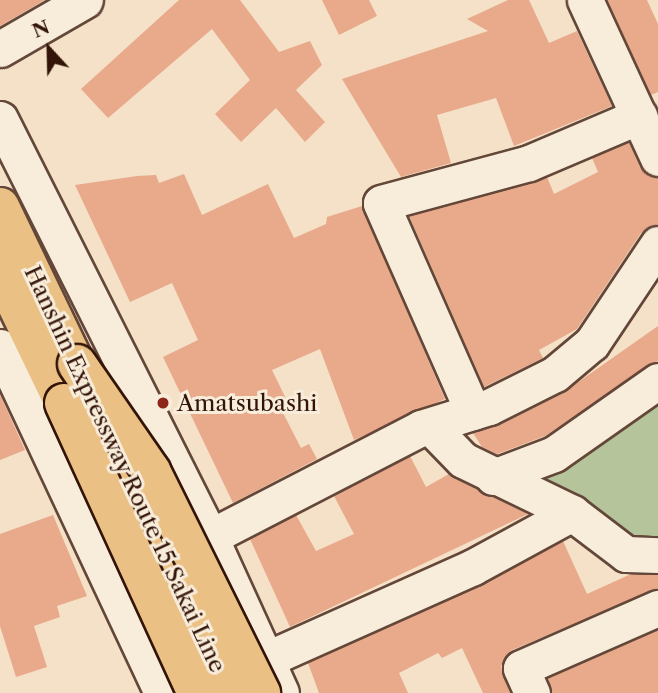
<!DOCTYPE html>
<html>
<head>
<meta charset="utf-8">
<style>
  body { margin:0 }
  #map { position:relative; width:658px; height:693px; overflow:hidden; background:#f4e1c8; font-family:"Libre Caslon Text",serif }
  div>[style] { position:absolute }
  .green>* { inset:0; background:#b5c49b }
  .building>* { inset:0; background:#e9a98b }
  .roads { filter:drop-shadow(2px 0 #634738) drop-shadow(-2px 0 #634738) drop-shadow(0 2px #634738) drop-shadow(0 -2px #634738) }
  .minor>* { height:35px; margin:-17.5px; padding:0 17.5px; transform-origin:17.5px; border-radius:17.5px; background:#f8ecdb }
  .highway>* { height:38px; margin:-19px; padding:0 19px; transform-origin:19px; border-radius:19px; background:#eac084 }
  .bridges { filter:drop-shadow(2px 0 #331408) drop-shadow(-2px 0 #331408) drop-shadow(0 2px #331408) drop-shadow(0 -2px #331408) }
  .highway-bridge>* { height:38px; margin:-19px; padding:0 19px; transform-origin:19px; border-radius:19px; background:#eac084 }
  .dots>* { width:19px; height:19px; translate:-50% -50%; box-sizing:border-box; border:4px solid #f8ecdb; border-radius:50% }
  span { translate:-50% -50%; white-space:nowrap; text-align:center; line-height:1.15; -webkit-text-stroke:6px #f8ecdb; paint-order:stroke }
  .poi-label { font-size:23px; color:#331408 }
  .left { translate:0 -50%; text-align:left }
  .street-label { font-size:23px; color:#331408 }
  .north { position:absolute; left:14px; top:14px; width:70px; height:70px; -webkit-text-stroke:5px #f8ecdb; paint-order:stroke; rotate:338deg; font-size:19px; font-weight:700; line-height:28px; text-align:center; color:#331408 }
  .north::after { content:''; display:block; margin:auto; width:24px; height:32px; background:#331408; clip-path:polygon(50% 0,100% 100%,50% 72%,0 100%) }
</style>
</head>
<body>
<div id="map">
  <div class="green">
    <i style="clip-path:polygon(658px 393px,658px 543px,606px 528px,529px 472px,601px 444px)"></i>
  </div>
  <div class="building">
    <i style="clip-path:polygon(0 0,45px 0,0 26px)"></i>
    <i style="clip-path:polygon(179px 0,240px 0,279px 52px,310px 41px,322px 65px,296px 90px,325px 122px,305px 142px,276px 108px,241px 142px,215px 114px,250px 80px,212px 29px,108px 118px,81px 89px)"></i>
    <i style="clip-path:polygon(322px 0,369px 0,377px 16px,339px 35px)"></i>
    <i style="clip-path:polygon(508px 0,529px 0,549px 43px,577px 31px,612px 106px,514px 146px,496px 98px,437px 115px,451px 163px,401px 177px,342px 79px,488px 31px,467px 19px)"></i>
    <i style="clip-path:polygon(607px 0,647px 0,658px 24px,658px 92px,651px 95px)"></i>
    <i style="clip-path:polygon(629px 142px,640px 167px,658px 178px,658px 224px,641px 233px,577px 329px,539px 350px,543px 358px,484px 387px,409px 216px,547px 177px,554px 194px,598px 172px,592px 158px)"></i>
    <i style="clip-path:polygon(184px 174px,202px 215px,268px 184px,294px 238px,326px 224px,327px 217px,362px 206px,445px 399px,354px 440px,320px 349px,272px 370px,290px 407px,282px 411px,301px 448px,309px 444px,317px 459px,233px 503px,163px 357px,198px 340px,172px 283px,130px 302px,75px 185px,137px 176px,156px 175px,159px 183px)"></i>
    <i style="clip-path:polygon(658px 326px,658px 361px,545px 436px,497px 454px,482px 447px,473px 433px,564px 392px)"></i>
    <i style="clip-path:polygon(0 394px,25px 450px,0 460px)"></i>
    <i style="clip-path:polygon(410px 456px,426px 487px,449px 474px,528px 514px,290px 627px,250px 539px,296px 515px,316px 551px,354px 534px,334px 496px)"></i>
    <i style="clip-path:polygon(53px 515px,87px 596px,57px 606px,60px 617px,34px 626px,47px 667px,16px 677px,0 626px,0 534px)"></i>
    <i style="clip-path:polygon(563px 541px,587px 594px,631px 574px,658px 575px,658px 588px,512px 650px,501px 666px,510px 693px,483px 693px,462px 648px,442px 658px,438px 653px,399px 673px,408px 693px,319px 693px,308px 663px,481px 585px)"></i>
    <i style="clip-path:polygon(658px 630px,658px 693px,552px 693px,548px 678px)"></i>
  </div>
  <div class="roads">
    <div class="minor">
      <i style="left:585px;top:0;width:174px;rotate:65.2deg"></i>
      <i style="left:0;top:49px;width:98px;rotate:-30deg"></i>
      <i style="left:0;top:119px;width:468px;rotate:63.3deg"></i>
      <i style="left:210px;top:537px;width:171px;rotate:65.5deg"></i>
      <i style="left:0;top:347px;width:382px;rotate:64.9deg"></i>
      <i style="left:473px;top:412px;width:228px;rotate:-113.8deg"></i>
      <i style="left:381px;top:203px;width:153px;rotate:-15.1deg"></i>
      <i style="left:529px;top:163px;width:120px;rotate:-23.1deg"></i>
      <i style="left:430px;top:426px;width:47px;rotate:45.9deg"></i>
      <i style="left:463px;top:460px;width:121px;rotate:25.9deg"></i>
      <i style="left:572px;top:513px;width:68px;rotate:37.2deg"></i>
      <i style="left:626px;top:554px;width:32px;rotate:2deg"></i>
      <i style="left:493px;top:477px;width:65px;rotate:-20.7deg"></i>
      <i style="left:554px;top:454px;width:127px;rotate:-35.1deg"></i>
      <i style="left:210px;top:537px;width:237px;rotate:-27.3deg"></i>
      <i style="left:421px;top:428px;width:71px;rotate:-17.2deg"></i>
      <i style="left:489px;top:407px;width:74px;rotate:-26.6deg"></i>
      <i style="left:555px;top:374px;width:48px;rotate:-40deg"></i>
      <i style="left:592px;top:343px;width:119px;rotate:-56.3deg"></i>
      <i style="left:168px;top:693px;width:102px;rotate:-18.8deg"></i>
      <i style="left:265px;top:660px;width:228px;rotate:-24.1deg"></i>
      <i style="left:473px;top:567px;width:113px;rotate:-28.6deg"></i>
      <i style="left:532px;top:693px;width:27px;rotate:-114deg"></i>
      <i style="left:521px;top:668px;width:150px;rotate:-23.7deg"></i>
    </div>
    <div class="highway">
      <i style="left:0;top:207px;width:426px;rotate:64.4deg"></i>
      <i style="left:0;top:270px;width:148px;rotate:64.3deg"></i>
    </div>
  </div>
  <div class="bridges">
    <div class="highway-bridge">
      <i style="left:77px;top:364px;width:130px;rotate:55.3deg"></i>
      <i style="left:151px;top:471px;width:248px;rotate:63.6deg"></i>
      <i style="left:64px;top:403px;width:319px;rotate:65.4deg"></i>
      <i style="left:184px;top:591px;width:112px;rotate:65.7deg"></i>
    </div>
  </div>
  <div class="dots">
    <i style="left:163px;top:403px;background:#8f2418"></i>
  </div>
  <div class="poi-label">
    <span class="left" style="left:177px;top:403px">Amatsubashi</span>
  </div>
  <div class="street-label">
    <span style="left:125px;top:469px;rotate:65deg">Hanshin Expressway Route 15 Sakai Line</span>
  </div>
  <div class="north">N</div>
</div>
</body>
</html>
